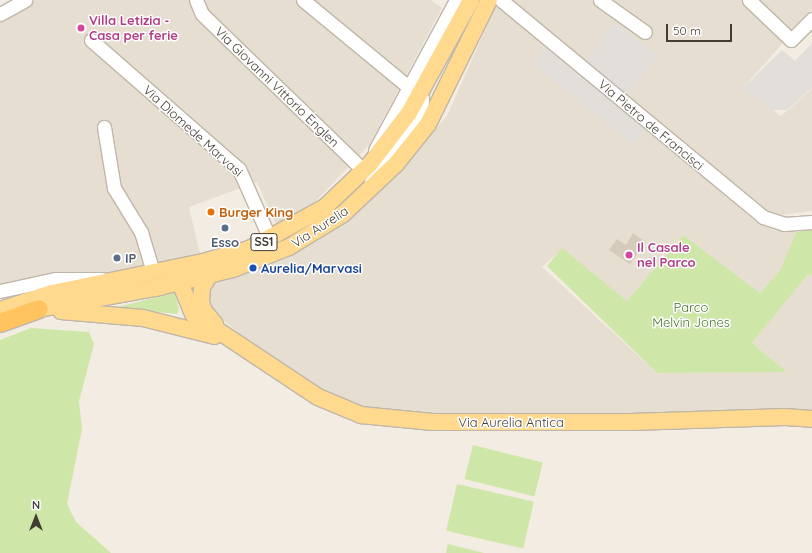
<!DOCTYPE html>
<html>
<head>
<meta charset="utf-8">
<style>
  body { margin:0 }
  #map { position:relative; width:812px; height:553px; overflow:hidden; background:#f2ece2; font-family:Quicksand,sans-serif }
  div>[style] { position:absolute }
  .residential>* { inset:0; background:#e6ded0 }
  .green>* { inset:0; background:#cee7a9; transform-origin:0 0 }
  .parking>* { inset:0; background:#e2dfdb; transform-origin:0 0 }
  .building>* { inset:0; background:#d6cabb }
  .roads { filter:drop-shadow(1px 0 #c0b6a8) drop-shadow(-1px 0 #c0b6a8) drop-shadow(0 1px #c0b6a8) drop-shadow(0 -1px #c0b6a8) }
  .minor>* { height:13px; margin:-6.5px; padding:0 6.5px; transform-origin:6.5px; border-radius:6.5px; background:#fff }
  .major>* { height:16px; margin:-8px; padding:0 8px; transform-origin:8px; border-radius:8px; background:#ffda8e }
  .highway>* { height:18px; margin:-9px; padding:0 9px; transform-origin:9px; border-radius:9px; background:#ffc460 }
  .dots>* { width:11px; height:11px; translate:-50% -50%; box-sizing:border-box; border:2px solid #fff; border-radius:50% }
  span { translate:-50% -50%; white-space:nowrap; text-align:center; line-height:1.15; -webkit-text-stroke:3px #fff; paint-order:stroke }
  .shield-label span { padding:1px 3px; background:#fff; border:1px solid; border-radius:3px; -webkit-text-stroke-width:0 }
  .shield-label { font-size:12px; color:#433c33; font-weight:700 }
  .hotel-label { font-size:13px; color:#b23c85; font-weight:700 }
  .left { translate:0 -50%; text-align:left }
  .street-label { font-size:13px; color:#433c33 }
  .food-label { font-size:13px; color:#c56008; font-weight:700 }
  .service-label { font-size:13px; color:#4e5e75; font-weight:700 }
  .transit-label { font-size:13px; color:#164399; font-weight:700 }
  .park-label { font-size:13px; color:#477526 }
  .north { position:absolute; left:16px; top:497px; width:40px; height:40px; -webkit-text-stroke:3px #fff; paint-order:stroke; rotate:0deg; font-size:11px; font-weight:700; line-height:16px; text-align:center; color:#433c33 }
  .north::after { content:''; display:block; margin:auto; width:14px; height:18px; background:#433c33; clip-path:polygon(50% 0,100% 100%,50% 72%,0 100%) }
  .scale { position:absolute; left:666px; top:24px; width:66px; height:18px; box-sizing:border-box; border:2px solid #433c33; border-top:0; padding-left:5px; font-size:12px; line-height:14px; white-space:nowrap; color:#433c33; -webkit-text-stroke:3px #fff; paint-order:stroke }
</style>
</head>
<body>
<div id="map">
  <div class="residential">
    <i style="clip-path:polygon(36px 0,431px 0,442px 8px,369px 145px,312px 205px,276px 225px,257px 182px,189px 207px,200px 254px,109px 276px,0 285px,0 21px)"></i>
    <i style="clip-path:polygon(510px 0,812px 0,812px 9px,789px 31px,782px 44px,743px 88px,781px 116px,812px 89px,812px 211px,775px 216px)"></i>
    <i style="clip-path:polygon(497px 3px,756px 222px,774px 230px,796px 232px,781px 269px,760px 293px,683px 235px,627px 301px,562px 249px,542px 267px,657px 373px,787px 372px,752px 343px,808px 274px,812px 276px,812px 413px,537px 418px,393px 415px,341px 402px,284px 370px,211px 310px,206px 295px,214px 279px,283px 260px,319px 240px,354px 213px,394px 176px,447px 116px)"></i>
  </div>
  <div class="green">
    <i style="clip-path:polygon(812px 229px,812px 276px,808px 274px,752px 343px,787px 372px,657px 373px,547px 266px,562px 248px,627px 301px,683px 235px,760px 293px,781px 269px,796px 232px)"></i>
    <i style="clip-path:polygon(175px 293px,179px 310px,177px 314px,113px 308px)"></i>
    <i style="clip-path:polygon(31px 328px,89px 332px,94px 344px,79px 401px,82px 429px,67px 504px,76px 522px,111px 553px,0 553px,0 340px)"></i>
    <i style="left:473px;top:445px;width:72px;height:35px;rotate:14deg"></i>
    <i style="left:457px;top:484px;width:79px;height:48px;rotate:13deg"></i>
    <i style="clip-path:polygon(448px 544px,484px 553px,446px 553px)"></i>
  </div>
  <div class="parking">
    <i style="left:615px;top:22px;width:55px;height:50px;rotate:38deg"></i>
    <i style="clip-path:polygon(812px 43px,812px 88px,787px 110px,772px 110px,743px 88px,782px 50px,795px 61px)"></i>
    <i style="left:545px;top:47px;width:130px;height:21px;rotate:39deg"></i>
  </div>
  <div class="building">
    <i style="clip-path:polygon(633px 233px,646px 242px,630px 264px,609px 250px,617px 239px,626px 245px)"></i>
  </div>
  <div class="roads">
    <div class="minor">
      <i style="left:196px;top:0;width:15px;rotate:67deg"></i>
      <i style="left:202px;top:14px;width:226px;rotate:44.1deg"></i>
      <i style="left:303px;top:0;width:154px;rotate:39.5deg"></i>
      <i style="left:422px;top:98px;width:17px;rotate:93deg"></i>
      <i style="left:421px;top:115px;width:84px;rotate:126.7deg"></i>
      <i style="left:501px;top:0;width:340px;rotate:39.6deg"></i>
      <i style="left:763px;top:217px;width:22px;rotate:18deg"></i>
      <i style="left:784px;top:224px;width:28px;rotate:-4deg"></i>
      <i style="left:600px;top:0;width:55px;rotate:35.4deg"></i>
      <i style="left:749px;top:0;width:58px;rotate:43.6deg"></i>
      <i style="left:791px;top:40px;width:30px;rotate:-45deg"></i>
      <i style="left:0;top:14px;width:29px;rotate:-29deg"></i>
      <i style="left:91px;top:40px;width:196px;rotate:41.1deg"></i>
      <i style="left:239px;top:169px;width:77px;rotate:66.1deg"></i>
      <i style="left:104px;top:127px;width:62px;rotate:80.7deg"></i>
      <i style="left:114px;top:188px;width:52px;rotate:58.5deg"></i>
      <i style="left:141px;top:232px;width:42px;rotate:73.3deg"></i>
      <i style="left:375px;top:150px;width:170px;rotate:-61.6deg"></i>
      <i style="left:0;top:291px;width:56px;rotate:-12.3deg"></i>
      <i style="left:55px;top:279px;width:47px"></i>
    </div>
    <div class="major">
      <i style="left:174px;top:268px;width:50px;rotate:67.6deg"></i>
      <i style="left:193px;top:314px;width:150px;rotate:33.6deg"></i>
      <i style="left:318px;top:397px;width:47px;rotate:22.7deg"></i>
      <i style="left:361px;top:415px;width:72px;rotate:5.6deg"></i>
      <i style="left:433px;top:422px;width:198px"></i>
      <i style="left:631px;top:422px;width:154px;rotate:-1.9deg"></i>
      <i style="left:785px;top:417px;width:27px;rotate:4deg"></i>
      <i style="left:209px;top:276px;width:13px;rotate:122deg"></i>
      <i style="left:202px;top:287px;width:15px;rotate:94deg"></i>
      <i style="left:201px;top:302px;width:9px;rotate:72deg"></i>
      <i style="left:204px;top:311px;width:17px;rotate:50deg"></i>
      <i style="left:39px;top:309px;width:123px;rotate:-10.3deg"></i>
      <i style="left:160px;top:287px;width:75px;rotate:-13.9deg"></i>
      <i style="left:233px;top:269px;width:60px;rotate:-21.4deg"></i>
      <i style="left:289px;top:247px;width:63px;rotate:-31.4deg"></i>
      <i style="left:343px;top:214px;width:73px;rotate:-43.3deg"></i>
      <i style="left:396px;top:164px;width:51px;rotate:-51.3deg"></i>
      <i style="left:428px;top:124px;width:138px;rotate:-63.8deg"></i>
      <i style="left:0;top:310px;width:55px;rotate:-18.1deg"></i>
      <i style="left:52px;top:293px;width:154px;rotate:-11.6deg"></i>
      <i style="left:203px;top:262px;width:48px;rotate:-15.8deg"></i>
      <i style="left:249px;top:249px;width:87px;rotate:-28.9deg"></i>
      <i style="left:325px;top:207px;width:62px;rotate:-43.7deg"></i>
      <i style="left:370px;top:164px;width:64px;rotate:-52.6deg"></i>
      <i style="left:409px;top:113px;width:129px;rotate:-61.2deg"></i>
      <i style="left:61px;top:311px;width:82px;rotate:4.9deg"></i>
      <i style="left:143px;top:318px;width:74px;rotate:14deg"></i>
    </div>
    <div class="highway">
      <i style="left:0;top:323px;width:41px;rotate:-19.7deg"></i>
    </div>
  </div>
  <div class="dots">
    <i style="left:81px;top:28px;background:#d1479c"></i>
    <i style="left:211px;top:212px;background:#e8710a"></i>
    <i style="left:225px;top:228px;background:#5c6f8a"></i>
    <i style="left:629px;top:255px;background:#d1479c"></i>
    <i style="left:117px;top:258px;background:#5c6f8a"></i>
    <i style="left:253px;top:268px;background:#1a4fb4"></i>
  </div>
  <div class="shield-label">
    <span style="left:264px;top:242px">SS1</span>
  </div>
  <div class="hotel-label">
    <span class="left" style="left:89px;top:28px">Villa Letizia -<br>Casa per ferie</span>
    <span class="left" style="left:637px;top:255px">Il Casale<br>nel Parco</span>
  </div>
  <div class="street-label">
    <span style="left:277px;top:87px;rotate:44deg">Via Giovanni Vittorio Englen</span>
    <span style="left:651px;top:125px;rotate:40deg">Via Pietro de Francisci</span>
    <span style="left:193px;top:131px;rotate:42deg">Via Diomede Marvasi</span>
    <span style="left:320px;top:227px;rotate:-33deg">Via Aurelia</span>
    <span style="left:511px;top:422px">Via Aurelia Antica</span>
  </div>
  <div class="food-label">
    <span class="left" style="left:219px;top:212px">Burger King</span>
  </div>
  <div class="service-label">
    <span style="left:225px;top:242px">Esso</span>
    <span class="left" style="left:125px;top:258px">IP</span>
  </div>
  <div class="transit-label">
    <span class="left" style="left:261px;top:268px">Aurelia/Marvasi</span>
  </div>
  <div class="park-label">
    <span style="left:691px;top:315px">Parco<br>Melvin Jones</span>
  </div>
  <div class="north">N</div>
  <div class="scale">50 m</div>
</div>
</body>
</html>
